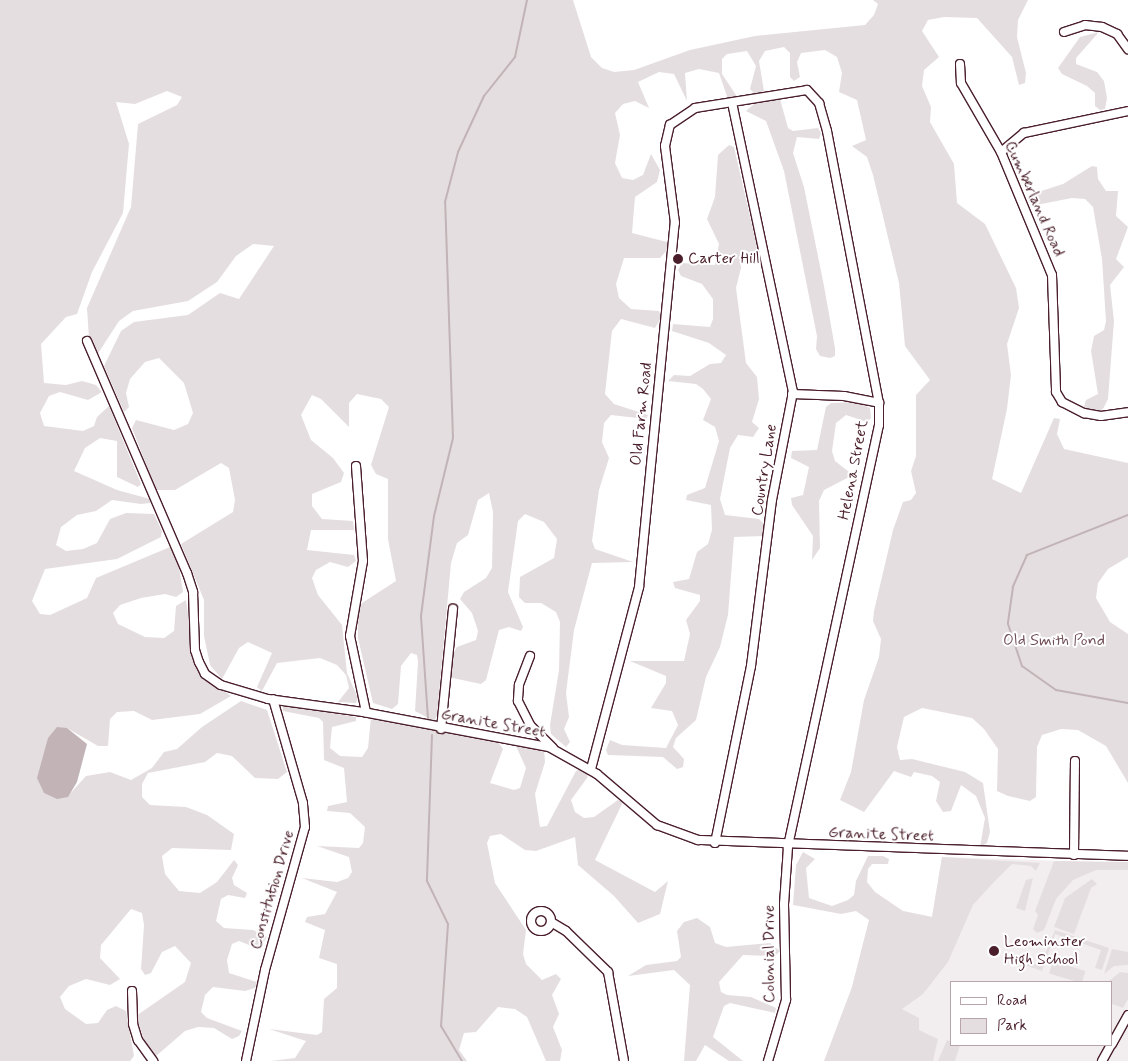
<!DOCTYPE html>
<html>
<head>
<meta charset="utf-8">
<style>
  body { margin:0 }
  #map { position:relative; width:1128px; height:1061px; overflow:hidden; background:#fff; font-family:Mynerve,sans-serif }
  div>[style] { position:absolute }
  .built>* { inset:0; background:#f2eeef }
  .green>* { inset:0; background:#e5dee0; transform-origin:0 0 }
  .water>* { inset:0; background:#c1b3b6 }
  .stream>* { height:2px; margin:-1px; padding:0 1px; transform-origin:1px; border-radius:1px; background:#c1b3b6 }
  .roads { filter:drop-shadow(1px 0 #4a1f2b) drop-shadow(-1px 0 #4a1f2b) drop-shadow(0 1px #4a1f2b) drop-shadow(0 -1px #4a1f2b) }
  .minor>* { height:8px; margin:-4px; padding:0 4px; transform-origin:4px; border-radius:4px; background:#fff }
  .minor>.ring { margin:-4px; padding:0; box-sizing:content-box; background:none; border:8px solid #fff; border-radius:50% }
  .dots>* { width:14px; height:14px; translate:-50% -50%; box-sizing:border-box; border:2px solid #fff; border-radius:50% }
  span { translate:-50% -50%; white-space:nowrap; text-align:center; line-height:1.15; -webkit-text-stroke:4px #fff; paint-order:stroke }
  .street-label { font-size:16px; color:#4a1f2b }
  .poi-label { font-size:16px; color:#4a1f2b }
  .left { translate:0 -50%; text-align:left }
  .park-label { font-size:16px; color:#714f58 }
  .legend { position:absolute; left:950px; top:981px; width:162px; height:65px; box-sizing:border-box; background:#fff; border:1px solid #b7a5aa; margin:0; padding:6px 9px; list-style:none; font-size:15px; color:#4a1f2b }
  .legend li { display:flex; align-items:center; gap:10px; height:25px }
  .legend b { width:25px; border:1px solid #b7a5aa }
</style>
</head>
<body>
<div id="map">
  <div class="built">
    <i style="clip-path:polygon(evenodd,942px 857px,1128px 863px,1128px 1061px,833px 1061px,873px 905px,932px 917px,942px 857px,952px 982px,1112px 982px,1112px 1045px,952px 1045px,952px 982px)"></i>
  </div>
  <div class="green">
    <i style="clip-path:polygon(0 0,573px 0,591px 57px,602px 68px,614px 72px,634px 70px,690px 50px,755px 36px,865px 25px,874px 15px,878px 4px,873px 0,1028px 0,1018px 20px,1017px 37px,1026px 73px,1025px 83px,1019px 85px,1012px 57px,977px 18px,944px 17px,928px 20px,922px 31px,939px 57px,924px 70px,922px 86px,931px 107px,930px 122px,954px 164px,957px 203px,985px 224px,1016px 288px,1019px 308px,1007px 344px,1011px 375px,1007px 409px,992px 479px,1021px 493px,1054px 418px,1060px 419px,1057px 434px,1064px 449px,1128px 463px,1128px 557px,1108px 569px,1098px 583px,1096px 598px,1110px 622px,1128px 634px,1128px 783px,1106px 746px,1078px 730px,1061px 729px,1042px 735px,1037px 747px,1036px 797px,1030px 801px,1008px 796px,997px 791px,998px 749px,984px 729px,972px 718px,922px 708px,904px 717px,897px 747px,900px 760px,912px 759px,965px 772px,983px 783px,990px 832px,987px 843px,980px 847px,985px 818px,976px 796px,961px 785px,951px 811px,943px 812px,936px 801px,940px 782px,932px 776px,914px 772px,911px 777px,894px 771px,864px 812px,840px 800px,851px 772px,864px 700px,879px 657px,881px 639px,873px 621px,874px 611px,893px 530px,903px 502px,911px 500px,916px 493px,911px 471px,916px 456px,916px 395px,930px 380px,905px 346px,899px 283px,873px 175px,867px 157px,852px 146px,866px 140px,857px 100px,839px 92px,842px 73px,837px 57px,825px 50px,801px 53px,797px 62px,800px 77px,794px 81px,790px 77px,790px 53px,784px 47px,765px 51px,759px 61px,764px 91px,756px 95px,750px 89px,756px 66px,747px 51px,727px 54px,722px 59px,722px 74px,738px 98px,729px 102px,719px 73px,699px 69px,685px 73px,687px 101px,674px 74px,659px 72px,638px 82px,649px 108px,635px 101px,623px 104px,615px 113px,620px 135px,615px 163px,622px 178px,633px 180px,643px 175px,651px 154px,660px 170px,657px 182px,635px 197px,632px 233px,667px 242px,667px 250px,660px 258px,624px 258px,616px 284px,619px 298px,631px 309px,659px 311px,661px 318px,655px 328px,621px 319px,612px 331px,605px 394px,614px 404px,648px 415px,646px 419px,611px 415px,604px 423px,602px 442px,609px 458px,599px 490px,592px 541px,595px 549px,633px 562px,592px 563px,574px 630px,566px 693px,569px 717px,564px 729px,570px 742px,566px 747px,551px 734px,550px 725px,559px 670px,560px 622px,556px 612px,541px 603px,525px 603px,519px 597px,520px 577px,554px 558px,557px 539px,544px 522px,525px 514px,518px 521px,508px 592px,523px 627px,521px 631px,509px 627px,499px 630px,486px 680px,481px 684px,448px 677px,450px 659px,457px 647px,476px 640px,478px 631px,472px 613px,460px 599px,464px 592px,486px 578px,492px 568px,493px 512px,489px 493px,478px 500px,468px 535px,457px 543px,451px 563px,437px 716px,434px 721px,415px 711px,418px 662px,417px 655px,411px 653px,401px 666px,398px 704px,392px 709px,373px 703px,358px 638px,358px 614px,362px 603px,396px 581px,388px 539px,388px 479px,376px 474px,371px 465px,389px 407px,381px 399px,357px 394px,349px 403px,349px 427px,321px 399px,312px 395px,301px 415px,311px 440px,333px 458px,344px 473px,341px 482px,312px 494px,312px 506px,322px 519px,353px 521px,354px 530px,311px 530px,307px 550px,354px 555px,356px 561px,348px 567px,330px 562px,316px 570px,312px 578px,318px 595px,342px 625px,347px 673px,358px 698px,356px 703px,338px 702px,349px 688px,346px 675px,337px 665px,320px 658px,277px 663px,262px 691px,257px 687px,272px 653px,248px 642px,239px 648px,222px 679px,210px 665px,204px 636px,204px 600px,181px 544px,233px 512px,235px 500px,229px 468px,221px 463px,175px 490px,156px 490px,132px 428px,136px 420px,174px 430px,188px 424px,193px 413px,184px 383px,159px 358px,145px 362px,130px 379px,126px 393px,129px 407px,124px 412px,104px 366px,121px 331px,134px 322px,188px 315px,220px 293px,239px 299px,274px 246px,253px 244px,236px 256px,217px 282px,188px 301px,133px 311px,119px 321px,97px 355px,89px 339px,87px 308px,131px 207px,138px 124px,177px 105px,182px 97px,167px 91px,135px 104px,116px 102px,129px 144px,123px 213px,92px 272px,77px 314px,66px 317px,41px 344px,44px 383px,66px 385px,82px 381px,96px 385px,102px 392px,88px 400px,60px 392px,49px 396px,40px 413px,44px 426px,83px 431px,94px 426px,97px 417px,109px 406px,141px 484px,138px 487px,117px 477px,117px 441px,100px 438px,85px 448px,74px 471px,117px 490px,150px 499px,150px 503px,141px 504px,112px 500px,96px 511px,77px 515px,61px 527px,56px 545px,66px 551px,83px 549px,97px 543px,110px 519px,126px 513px,154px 514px,162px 531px,161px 537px,117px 559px,45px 569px,32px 601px,40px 614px,50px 615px,87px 598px,96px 578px,170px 547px,178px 561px,183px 592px,176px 597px,165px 594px,141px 598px,120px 605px,113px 613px,118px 624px,145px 637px,164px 638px,174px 631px,176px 606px,186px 600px,195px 664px,202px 675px,231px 696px,200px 714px,152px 720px,134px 711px,117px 712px,110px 719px,108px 746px,98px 746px,67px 728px,67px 797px,86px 776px,110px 772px,131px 780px,152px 768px,164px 752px,177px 749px,202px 727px,241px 701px,267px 710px,287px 772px,278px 779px,255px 778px,232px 756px,217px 753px,205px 762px,148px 773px,142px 784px,142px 797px,150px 805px,186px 807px,207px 815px,234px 834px,231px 850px,172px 848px,162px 856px,165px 874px,179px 891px,200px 893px,217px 882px,234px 860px,238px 865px,232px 878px,234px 885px,247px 893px,245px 898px,228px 895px,221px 899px,216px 921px,224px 928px,253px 930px,267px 937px,259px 949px,239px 941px,232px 944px,227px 960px,229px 973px,257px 982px,255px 988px,245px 991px,213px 987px,205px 995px,201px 1012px,207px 1018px,242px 1031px,239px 1036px,232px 1039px,214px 1028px,198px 1027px,185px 1031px,156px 1056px,148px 1051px,136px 1016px,185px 982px,191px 963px,175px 946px,162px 952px,151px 973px,145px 975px,141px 969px,144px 925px,142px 913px,131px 909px,101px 945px,100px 958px,120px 979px,110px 985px,86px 979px,69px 986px,60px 997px,65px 1009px,86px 1024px,98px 1023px,107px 1010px,116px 1006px,126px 1011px,134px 1056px,130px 1061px,0 1061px)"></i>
    <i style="clip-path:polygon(1099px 32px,1076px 58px,1076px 64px,1097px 72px,1104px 81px,1107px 98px,1105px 109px,1100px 110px,1095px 106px,1095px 93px,1087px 86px,1062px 74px,1058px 68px,1080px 37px)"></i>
    <i style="clip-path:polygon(780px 99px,788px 128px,793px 131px,818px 128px,821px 133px,819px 139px,797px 137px,793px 153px,804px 187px,824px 286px,835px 348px,835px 356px,830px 358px,820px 356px,816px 349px,817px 336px,784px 171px,766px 121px,746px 111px,754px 104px)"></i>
    <i style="clip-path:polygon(729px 145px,734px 147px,757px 247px,755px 255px,744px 256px,736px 288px,746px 363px,757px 377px,759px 399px,752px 422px,759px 428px,753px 437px,738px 435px,730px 448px,720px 499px,725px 515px,759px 519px,765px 525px,764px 536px,734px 537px,728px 615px,720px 647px,706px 677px,696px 720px,676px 738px,673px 747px,684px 759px,683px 767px,677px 769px,663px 757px,608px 755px,606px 750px,610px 740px,622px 745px,666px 748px,678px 725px,672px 711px,651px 708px,666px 683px,666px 676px,630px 661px,684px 661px,690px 634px,686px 620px,700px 601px,700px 595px,675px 588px,673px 582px,689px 579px,697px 552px,708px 544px,712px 530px,711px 505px,686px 500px,687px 495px,705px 488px,719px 441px,715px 427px,703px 420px,711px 399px,703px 389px,696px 384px,668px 381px,674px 375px,690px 376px,710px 364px,721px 363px,726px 355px,709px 343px,672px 331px,673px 324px,710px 327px,713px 319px,713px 299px,702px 284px,681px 276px,678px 270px,682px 263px,715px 265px,719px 244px,707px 219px,715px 197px,718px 155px)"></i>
    <i style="clip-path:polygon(1092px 166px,1097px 167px,1098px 179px,1106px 191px,1118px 191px,1116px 216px,1128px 227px,1116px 259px,1124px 267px,1110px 285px,1114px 321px,1108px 399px,1103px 409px,1094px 412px,1083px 410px,1086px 400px,1098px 394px,1091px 351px,1094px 336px,1104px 330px,1106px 321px,1102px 259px,1093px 207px,1085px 199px,1072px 198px,1036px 205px,1029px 195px,1063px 184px)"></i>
    <i style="clip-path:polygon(856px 402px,870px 408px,871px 418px,867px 422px,846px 415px,836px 423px,832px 451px,835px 461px,853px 475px,824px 490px,819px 501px,820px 548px,812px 560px,813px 536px,792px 505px,791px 498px,803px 495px,809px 467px,791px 458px,792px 451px,817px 450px,826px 407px,831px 403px)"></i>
    <i style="clip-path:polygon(289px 706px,356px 717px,356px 721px,332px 727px,330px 748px,340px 756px,362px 757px,368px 748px,371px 717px,498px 742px,503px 749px,490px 783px,514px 790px,520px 788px,526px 768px,516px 746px,544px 750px,545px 762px,535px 794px,540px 827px,547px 826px,576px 771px,583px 768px,589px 771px,587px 778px,571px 800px,575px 812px,584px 818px,594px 817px,618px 800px,623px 802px,595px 860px,655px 892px,668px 881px,660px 914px,638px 923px,614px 896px,578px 865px,575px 837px,536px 851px,525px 850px,501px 834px,490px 836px,487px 843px,495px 883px,526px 930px,523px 954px,526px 964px,542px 980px,556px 974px,561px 979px,552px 995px,559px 1014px,553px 1027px,562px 1050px,560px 1061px,546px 1061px,527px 1017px,515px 1009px,498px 1007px,476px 1032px,464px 1033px,459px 1050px,467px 1061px,271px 1061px,295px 1058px,306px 1041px,269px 1029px,317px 1035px,322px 1032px,324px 999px,337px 988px,337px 964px,319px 958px,325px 930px,305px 922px,307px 917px,325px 914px,337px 892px,302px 878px,337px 882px,348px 878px,352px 872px,349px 857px,317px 846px,359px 848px,363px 843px,365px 827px,350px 813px,327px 811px,328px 806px,347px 802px,344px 768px,324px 760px,323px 722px,319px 718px,283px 711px,283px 707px)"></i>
    <i style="clip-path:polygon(803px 852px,815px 859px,806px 868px,809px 898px,832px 906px,848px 900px,854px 895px,856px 881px,868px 856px,883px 856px,889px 859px,888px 864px,872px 864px,868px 869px,867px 882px,875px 892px,903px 911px,932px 917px,942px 857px,1040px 863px,1036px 871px,1031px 866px,1012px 864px,993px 883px,973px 905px,948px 962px,923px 994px,902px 1009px,919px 1018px,919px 1030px,938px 1039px,933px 1061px,824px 1061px,852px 987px,869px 920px,856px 911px,841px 914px,793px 905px,796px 865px)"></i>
    <i style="clip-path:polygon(1054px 861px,1128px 862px,1128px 870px,1096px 870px,1073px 880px,1056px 899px,1044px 930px,1037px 933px,1033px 929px,1038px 915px,1035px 911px)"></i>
    <i style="clip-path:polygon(1033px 878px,1025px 911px,1016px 908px,1026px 880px)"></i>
    <i style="clip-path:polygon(1092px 879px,1097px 884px,1091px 888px,1074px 934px,1054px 927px,1065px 898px)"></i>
    <i style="clip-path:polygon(697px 918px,710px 927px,715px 943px,726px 947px,770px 943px,780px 951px,775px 956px,743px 955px,719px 982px,721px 992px,727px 995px,751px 997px,776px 1008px,775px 1013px,730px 1003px,724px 1006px,713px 1037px,743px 1061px,729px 1061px,705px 1045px,696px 1061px,684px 1061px,690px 985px,674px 970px,628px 976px,646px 965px,677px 961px,681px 957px,677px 931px,684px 922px)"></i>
    <i style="clip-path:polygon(1055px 930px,1109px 948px,1102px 970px,1095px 968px,1101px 950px,1055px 934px,1042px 971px,1022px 964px,1017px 968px,1022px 962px,1033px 965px,1042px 961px)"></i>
    <i style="clip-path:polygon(1112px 949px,1128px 952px,1128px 965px,1114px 966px,1104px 974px)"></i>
    <i style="left:1053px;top:961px;width:34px;height:13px;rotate:17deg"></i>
    <i style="clip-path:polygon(1120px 972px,1128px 973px,1128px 999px,1123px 1008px,1112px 1004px,1112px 982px,1108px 982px)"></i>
    <i style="clip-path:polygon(947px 1040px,960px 1045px,955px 1061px,938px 1061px)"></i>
  </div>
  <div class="water">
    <i style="clip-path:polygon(57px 727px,67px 728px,87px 744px,77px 782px,68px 797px,57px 799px,44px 793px,37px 778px,48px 738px)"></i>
  </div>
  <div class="stream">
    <i style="left:1128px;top:515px;width:109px;rotate:158.4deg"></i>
    <i style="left:1027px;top:555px;width:35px;rotate:114deg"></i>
    <i style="left:1013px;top:587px;width:37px;rotate:98deg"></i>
    <i style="left:1008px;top:624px;width:44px;rotate:71.6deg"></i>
    <i style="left:1022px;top:666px;width:42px;rotate:35.2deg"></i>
    <i style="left:1056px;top:690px;width:73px;rotate:10.2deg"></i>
    <i style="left:428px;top:719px;width:103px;rotate:-93.9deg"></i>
    <i style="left:421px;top:616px;width:101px;rotate:-82.6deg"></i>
    <i style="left:434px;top:516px;width:80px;rotate:-76.3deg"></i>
    <i style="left:453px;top:438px;width:236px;rotate:-91.9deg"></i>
    <i style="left:445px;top:202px;width:52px;rotate:-75.4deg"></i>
    <i style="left:458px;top:152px;width:62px;rotate:-65.1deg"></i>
    <i style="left:484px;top:96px;width:50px;rotate:-51.5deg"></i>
    <i style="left:515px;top:57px;width:58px;rotate:-78.1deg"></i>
    <i style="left:432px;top:735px;width:146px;rotate:92deg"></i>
    <i style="left:427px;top:881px;width:48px;rotate:64deg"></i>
    <i style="left:448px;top:924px;width:102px;rotate:93.9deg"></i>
    <i style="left:441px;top:1026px;width:41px;rotate:59deg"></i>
  </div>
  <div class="roads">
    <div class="minor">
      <i style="left:1064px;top:32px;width:22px;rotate:-18deg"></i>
      <i style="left:1085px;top:25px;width:17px;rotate:7deg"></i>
      <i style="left:1102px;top:27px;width:17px;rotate:25deg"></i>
      <i style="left:1117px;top:34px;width:19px;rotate:54deg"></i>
      <i style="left:960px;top:64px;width:19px;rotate:87deg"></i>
      <i style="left:961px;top:83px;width:80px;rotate:59.9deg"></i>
      <i style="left:1001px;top:152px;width:133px;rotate:67.5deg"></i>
      <i style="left:1052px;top:275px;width:117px;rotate:88deg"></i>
      <i style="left:1056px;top:392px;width:12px;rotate:59deg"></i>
      <i style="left:1062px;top:402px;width:25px;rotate:27deg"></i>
      <i style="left:1084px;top:413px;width:17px;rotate:10deg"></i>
      <i style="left:1101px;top:416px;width:27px;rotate:-8deg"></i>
      <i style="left:1001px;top:152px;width:30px;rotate:-40deg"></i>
      <i style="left:1024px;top:133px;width:106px;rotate:-11.9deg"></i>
      <i style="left:87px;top:341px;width:253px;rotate:66.7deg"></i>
      <i style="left:187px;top:573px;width:20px;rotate:72deg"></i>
      <i style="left:193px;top:592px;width:58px;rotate:88deg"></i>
      <i style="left:195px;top:650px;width:13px;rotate:72deg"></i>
      <i style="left:199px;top:662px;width:13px;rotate:63deg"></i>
      <i style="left:205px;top:674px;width:19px;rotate:35deg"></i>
      <i style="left:221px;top:685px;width:49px;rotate:16.6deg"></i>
      <i style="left:268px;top:699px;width:96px;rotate:7.8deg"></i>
      <i style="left:363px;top:712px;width:189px;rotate:10.7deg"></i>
      <i style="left:549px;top:747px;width:55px;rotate:29.4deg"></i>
      <i style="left:597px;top:774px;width:79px;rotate:40.4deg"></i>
      <i style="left:657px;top:825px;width:44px;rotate:20.1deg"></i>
      <i style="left:698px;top:840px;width:430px;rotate:2.1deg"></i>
      <i style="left:792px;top:394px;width:52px;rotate:2.2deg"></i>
      <i style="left:844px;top:396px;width:36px;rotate:11deg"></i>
      <i style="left:356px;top:466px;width:95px;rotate:85.8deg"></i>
      <i style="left:363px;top:561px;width:76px;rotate:99.8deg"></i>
      <i style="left:350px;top:636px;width:78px;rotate:78.1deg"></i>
      <i style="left:530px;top:656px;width:31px;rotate:111deg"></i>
      <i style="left:519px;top:685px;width:16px;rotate:94deg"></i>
      <i style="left:518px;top:701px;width:28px;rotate:63deg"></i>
      <i style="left:531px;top:726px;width:31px;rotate:45deg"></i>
      <i style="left:441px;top:729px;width:121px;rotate:-84.3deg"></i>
      <i style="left:591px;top:769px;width:188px;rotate:-75.2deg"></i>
      <i style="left:639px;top:587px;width:366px;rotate:-84.4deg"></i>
      <i style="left:675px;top:223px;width:78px;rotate:-97.4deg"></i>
      <i style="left:665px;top:146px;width:22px;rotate:-77deg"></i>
      <i style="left:670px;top:125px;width:30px;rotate:-34deg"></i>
      <i style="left:695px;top:108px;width:113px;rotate:-9.1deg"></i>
      <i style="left:807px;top:90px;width:18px;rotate:47deg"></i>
      <i style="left:819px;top:103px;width:29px;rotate:74deg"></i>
      <i style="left:827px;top:131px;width:278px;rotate:79.2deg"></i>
      <i style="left:879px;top:404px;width:21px;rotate:90deg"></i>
      <i style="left:879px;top:425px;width:432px;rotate:102.2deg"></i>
      <i style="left:788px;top:847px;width:57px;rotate:94deg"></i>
      <i style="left:784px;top:904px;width:96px;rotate:88.8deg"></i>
      <i style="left:786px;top:1000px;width:64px;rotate:106.4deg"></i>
      <i style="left:715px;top:843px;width:181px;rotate:-78.5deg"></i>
      <i style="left:751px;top:666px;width:167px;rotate:-82.8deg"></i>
      <i style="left:772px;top:500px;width:110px;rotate:-79deg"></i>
      <i style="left:793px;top:392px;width:295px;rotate:-101.9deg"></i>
      <i style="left:1074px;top:855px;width:94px;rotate:-89.4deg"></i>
      <i class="ring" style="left:531px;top:911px;width:12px;height:12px"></i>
      <i style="left:551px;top:922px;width:17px;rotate:31deg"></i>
      <i style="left:566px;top:931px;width:59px;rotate:44.3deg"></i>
      <i style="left:608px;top:972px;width:90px;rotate:79.8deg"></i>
      <i style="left:132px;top:991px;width:33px;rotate:88deg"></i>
      <i style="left:133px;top:1024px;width:17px;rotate:73deg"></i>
      <i style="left:138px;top:1040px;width:26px;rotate:54deg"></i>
      <i style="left:1112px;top:1044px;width:33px;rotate:-61deg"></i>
      <i style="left:246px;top:1061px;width:93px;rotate:-78.2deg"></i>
      <i style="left:265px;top:970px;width:148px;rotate:-74.4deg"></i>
      <i style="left:305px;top:827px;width:24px;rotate:-95deg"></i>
      <i style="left:303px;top:803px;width:108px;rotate:-106.1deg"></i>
      <i style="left:1102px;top:1061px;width:18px;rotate:-61deg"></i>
    </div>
  </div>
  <div class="dots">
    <i style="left:678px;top:259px;background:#4a1f2b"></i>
    <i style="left:994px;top:951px;background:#4a1f2b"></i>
  </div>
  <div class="street-label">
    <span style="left:1034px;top:199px;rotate:66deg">Cumberland Road</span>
    <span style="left:642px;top:414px;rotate:-84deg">Old Farm Road</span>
    <span style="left:765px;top:470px;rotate:-81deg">Country Lane</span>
    <span style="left:854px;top:470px;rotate:-79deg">Helena Street</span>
    <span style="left:493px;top:724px;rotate:10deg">Granite Street</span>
    <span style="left:881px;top:835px;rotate:2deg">Granite Street</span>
    <span style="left:273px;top:890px;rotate:-74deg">Constitution Drive</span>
    <span style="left:770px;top:954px;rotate:-90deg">Colonial Drive</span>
  </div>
  <div class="poi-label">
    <span class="left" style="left:688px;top:259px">Carter Hill</span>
    <span class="left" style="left:1004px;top:951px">Leominster<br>High School</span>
  </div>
  <div class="park-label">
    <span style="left:1054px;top:641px">Old Smith Pond</span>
  </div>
  <ul class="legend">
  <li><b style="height:6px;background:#fff"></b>Road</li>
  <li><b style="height:14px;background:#e5dee0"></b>Park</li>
  </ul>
</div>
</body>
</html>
